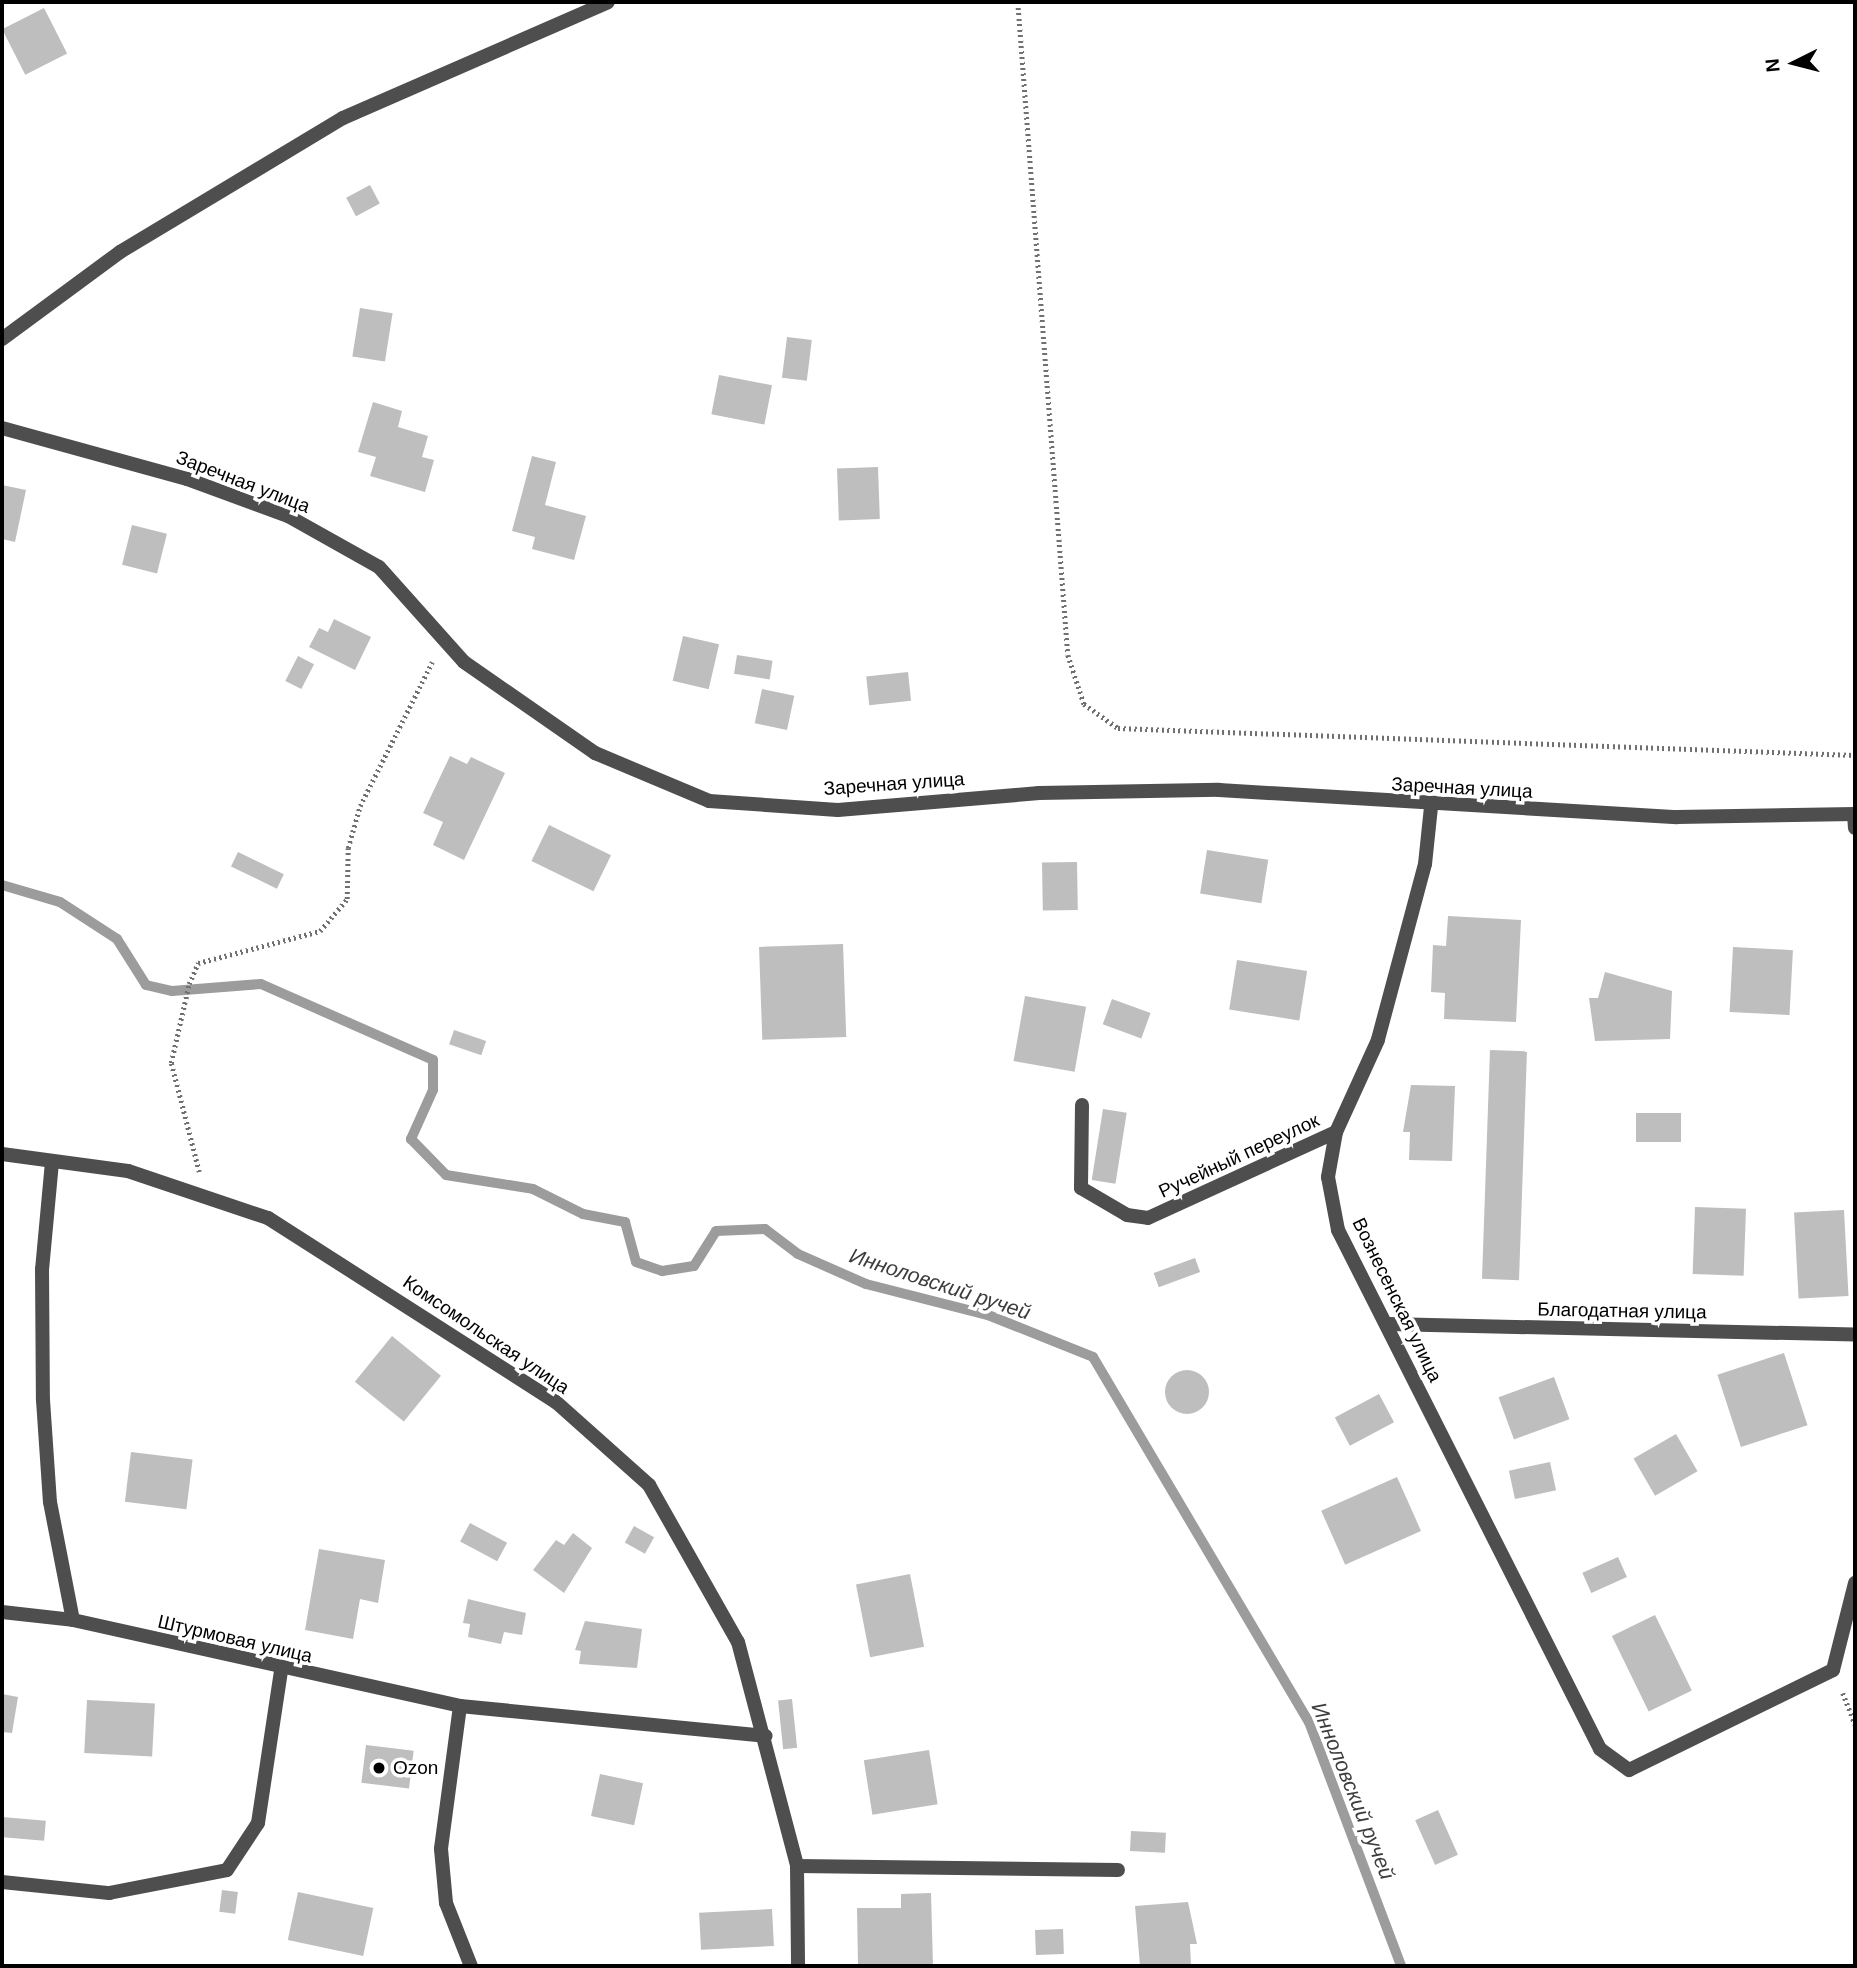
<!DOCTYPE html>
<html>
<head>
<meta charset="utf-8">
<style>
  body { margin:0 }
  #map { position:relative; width:1857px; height:1968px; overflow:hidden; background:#fff; font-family:Helvetica,sans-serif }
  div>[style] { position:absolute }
  .stream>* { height:10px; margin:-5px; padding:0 5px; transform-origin:5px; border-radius:5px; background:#9c9c9c }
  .building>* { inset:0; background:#bebebe; transform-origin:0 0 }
  .round { border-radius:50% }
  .path>* { height:4.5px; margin-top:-2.25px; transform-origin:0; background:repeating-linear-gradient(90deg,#707070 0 2px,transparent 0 5.5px) }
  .lane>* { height:14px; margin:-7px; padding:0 7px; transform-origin:7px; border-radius:7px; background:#4e4e4e }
  .street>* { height:14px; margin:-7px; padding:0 7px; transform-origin:7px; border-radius:7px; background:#4e4e4e }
  .dots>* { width:19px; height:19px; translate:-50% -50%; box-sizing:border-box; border:4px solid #fff; border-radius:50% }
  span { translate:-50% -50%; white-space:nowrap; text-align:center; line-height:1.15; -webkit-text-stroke:7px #fff; paint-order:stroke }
  .street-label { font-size:19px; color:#000 }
  .poi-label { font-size:19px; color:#000 }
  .left { translate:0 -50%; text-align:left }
  .water-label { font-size:21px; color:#3d3d3d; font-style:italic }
  .frame { position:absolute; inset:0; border:4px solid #000; pointer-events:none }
  .north { position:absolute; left:1759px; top:28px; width:70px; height:70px; -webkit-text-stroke:5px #fff; paint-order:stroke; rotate:264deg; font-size:19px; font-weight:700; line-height:28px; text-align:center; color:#000 }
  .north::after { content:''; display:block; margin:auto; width:24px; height:32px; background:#000; clip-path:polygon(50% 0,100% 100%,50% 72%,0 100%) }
</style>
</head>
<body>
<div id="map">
  <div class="stream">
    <i style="left:2px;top:885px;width:60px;rotate:16.3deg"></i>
    <i style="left:60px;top:902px;width:68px;rotate:33deg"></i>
    <i style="left:117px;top:939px;width:54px;rotate:57.8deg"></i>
    <i style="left:146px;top:985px;width:27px;rotate:13deg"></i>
    <i style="left:172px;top:991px;width:89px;rotate:-4.5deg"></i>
    <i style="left:261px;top:984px;width:188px;rotate:23.8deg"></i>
    <i style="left:433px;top:1060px;width:30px;rotate:90deg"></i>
    <i style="left:433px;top:1090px;width:54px;rotate:114.2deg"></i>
    <i style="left:411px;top:1139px;width:50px;rotate:45.8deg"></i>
    <i style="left:446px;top:1175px;width:88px;rotate:9.1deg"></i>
    <i style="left:533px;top:1189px;width:56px;rotate:26.6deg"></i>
    <i style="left:583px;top:1214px;width:43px;rotate:10.8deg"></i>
    <i style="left:625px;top:1222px;width:41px;rotate:74.6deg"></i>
    <i style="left:636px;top:1262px;width:28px;rotate:19deg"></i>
    <i style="left:662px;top:1271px;width:32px;rotate:-9deg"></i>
    <i style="left:694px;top:1266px;width:41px;rotate:-57.8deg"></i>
    <i style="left:716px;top:1231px;width:49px;rotate:-2.3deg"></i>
    <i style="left:765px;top:1229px;width:41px;rotate:37.1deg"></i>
    <i style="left:798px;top:1254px;width:74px;rotate:23.8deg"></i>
    <i style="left:866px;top:1284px;width:126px;rotate:14.3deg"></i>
    <i style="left:988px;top:1315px;width:113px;rotate:21.8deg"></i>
    <i style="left:1093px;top:1357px;width:424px;rotate:59.4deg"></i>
    <i style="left:1309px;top:1722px;width:261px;rotate:69.3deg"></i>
  </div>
  <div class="building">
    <i style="left:44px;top:8px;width:51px;height:47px;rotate:63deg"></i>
    <i style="left:370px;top:185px;width:21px;height:27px;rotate:62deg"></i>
    <i style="left:360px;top:308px;width:33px;height:49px;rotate:9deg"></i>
    <i style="left:787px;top:337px;width:25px;height:41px;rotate:7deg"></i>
    <i style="left:719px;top:375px;width:54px;height:40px;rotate:11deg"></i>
    <i style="clip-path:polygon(373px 402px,402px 411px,398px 427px,428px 436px,422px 457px,434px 460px,425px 492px,370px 476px,376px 457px,358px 452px)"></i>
    <i style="clip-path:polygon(532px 456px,556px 462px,545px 505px,586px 516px,574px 560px,532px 549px,535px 537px,512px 531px)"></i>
    <i style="left:878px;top:467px;width:52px;height:41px;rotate:88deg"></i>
    <i style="clip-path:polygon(2px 485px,26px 490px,15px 542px,2px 539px)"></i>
    <i style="left:132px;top:525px;width:36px;height:41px;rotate:14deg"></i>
    <i style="clip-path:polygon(334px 619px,371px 637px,355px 670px,309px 647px,319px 628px,328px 632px)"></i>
    <i style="left:683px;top:636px;width:37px;height:46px;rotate:13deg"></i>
    <i style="left:737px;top:655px;width:36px;height:19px;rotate:9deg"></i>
    <i style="left:298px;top:656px;width:18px;height:28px;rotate:27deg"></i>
    <i style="left:908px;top:672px;width:29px;height:42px;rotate:84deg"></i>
    <i style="left:762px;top:689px;width:33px;height:35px;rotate:12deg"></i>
    <i style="clip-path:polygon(450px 756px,467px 764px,471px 757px,505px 773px,464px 860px,433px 845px,443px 822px,423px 813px)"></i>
    <i style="left:549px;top:825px;width:69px;height:40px;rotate:26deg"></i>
    <i style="left:1207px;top:850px;width:62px;height:44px;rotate:9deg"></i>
    <i style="left:238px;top:852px;width:51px;height:16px;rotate:26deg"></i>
    <i style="left:1077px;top:862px;width:48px;height:35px;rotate:89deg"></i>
    <i style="clip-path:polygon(1448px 916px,1521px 920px,1516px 1022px,1444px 1019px,1445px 993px,1431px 992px,1433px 945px,1446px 946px)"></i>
    <i style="left:843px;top:944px;width:93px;height:84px;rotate:88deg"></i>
    <i style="left:1733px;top:947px;width:60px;height:65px;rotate:3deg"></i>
    <i style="left:1237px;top:960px;width:71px;height:50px;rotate:9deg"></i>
    <i style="clip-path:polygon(1605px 972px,1672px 991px,1670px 1039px,1595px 1041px,1589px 998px,1598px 998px)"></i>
    <i style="left:1025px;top:996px;width:62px;height:66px;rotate:10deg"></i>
    <i style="left:1112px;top:999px;width:41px;height:27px;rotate:20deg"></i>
    <i style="left:454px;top:1030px;width:34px;height:15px;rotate:19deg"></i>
    <i style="left:1490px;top:1050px;width:37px;height:229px;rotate:2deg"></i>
    <i style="clip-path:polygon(1411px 1085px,1455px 1086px,1452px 1161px,1409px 1160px,1410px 1132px,1403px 1132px)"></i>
    <i style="left:1103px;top:1109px;width:24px;height:72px;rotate:9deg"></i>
    <i style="left:1636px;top:1113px;width:45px;height:29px"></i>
    <i style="left:1695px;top:1207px;width:51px;height:67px;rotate:2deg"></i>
    <i style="left:1844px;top:1210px;width:86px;height:50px;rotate:87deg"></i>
    <i style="left:1195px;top:1258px;width:15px;height:44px;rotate:70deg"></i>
    <i style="left:392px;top:1336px;width:63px;height:59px;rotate:39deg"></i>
    <i style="left:1784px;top:1353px;width:76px;height:70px;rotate:72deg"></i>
    <i class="round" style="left:1165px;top:1370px;width:44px;height:44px"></i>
    <i style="left:1554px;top:1377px;width:45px;height:59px;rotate:70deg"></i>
    <i style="left:1379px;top:1394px;width:32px;height:50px;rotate:62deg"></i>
    <i style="left:1676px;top:1434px;width:43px;height:49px;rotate:60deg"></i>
    <i style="left:131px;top:1452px;width:62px;height:50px;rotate:7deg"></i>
    <i style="left:1550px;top:1462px;width:29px;height:42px;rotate:78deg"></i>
    <i style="left:1397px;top:1477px;width:59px;height:83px;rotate:66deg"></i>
    <i style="left:470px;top:1523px;width:42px;height:21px;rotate:28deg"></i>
    <i style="left:634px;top:1526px;width:23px;height:19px;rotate:29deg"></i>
    <i style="clip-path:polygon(573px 1533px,592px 1548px,564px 1593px,533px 1570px,556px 1540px,564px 1545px)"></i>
    <i style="clip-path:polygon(319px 1549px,385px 1560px,378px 1603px,360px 1599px,353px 1639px,305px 1630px)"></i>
    <i style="left:1618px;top:1557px;width:22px;height:39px;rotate:66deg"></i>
    <i style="left:910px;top:1574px;width:74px;height:55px;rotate:79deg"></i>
    <i style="clip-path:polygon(468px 1599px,526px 1613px,522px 1635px,504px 1632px,501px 1644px,468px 1637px,470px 1624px,463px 1623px)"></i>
    <i style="left:1655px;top:1615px;width:84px;height:48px;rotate:64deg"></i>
    <i style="clip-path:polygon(585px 1621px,642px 1629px,637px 1668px,579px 1664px,581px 1651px,575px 1650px)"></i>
    <i style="clip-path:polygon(2px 1694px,18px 1697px,12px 1733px,2px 1732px)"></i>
    <i style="left:792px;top:1699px;width:49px;height:14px;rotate:84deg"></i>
    <i style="left:87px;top:1700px;width:68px;height:53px;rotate:3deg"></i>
    <i style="left:366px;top:1745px;width:48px;height:38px;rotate:7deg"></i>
    <i style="left:929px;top:1750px;width:55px;height:66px;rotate:81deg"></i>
    <i style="left:600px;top:1774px;width:44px;height:43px;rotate:12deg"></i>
    <i style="left:1438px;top:1810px;width:49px;height:25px;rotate:66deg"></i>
    <i style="left:2px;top:1817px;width:44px;height:20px;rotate:5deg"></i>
    <i style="left:1131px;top:1831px;width:35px;height:20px;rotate:3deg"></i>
    <i style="left:222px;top:1890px;width:16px;height:22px;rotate:7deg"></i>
    <i style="left:298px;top:1892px;width:77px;height:49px;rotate:12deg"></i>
    <i style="clip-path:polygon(931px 1893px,933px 1966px,858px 1966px,857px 1908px,901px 1908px,901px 1894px)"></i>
    <i style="clip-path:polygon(1188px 1902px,1197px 1944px,1190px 1944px,1191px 1966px,1140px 1966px,1135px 1906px)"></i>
    <i style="left:772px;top:1909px;width:37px;height:73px;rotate:87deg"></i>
    <i style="left:1063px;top:1929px;width:25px;height:28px;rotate:88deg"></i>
  </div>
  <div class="path">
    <i style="left:1018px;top:2px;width:655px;rotate:85.62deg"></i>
    <i style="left:1068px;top:655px;width:52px;rotate:71.9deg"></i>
    <i style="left:1084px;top:704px;width:42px;rotate:35.2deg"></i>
    <i style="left:1118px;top:728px;width:737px;rotate:2.1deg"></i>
    <i style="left:199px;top:1172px;width:113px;rotate:-104.4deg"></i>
    <i style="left:171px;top:1063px;width:81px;rotate:-77.2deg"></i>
    <i style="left:189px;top:984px;width:23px;rotate:-67deg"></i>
    <i style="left:198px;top:963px;width:126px;rotate:-14.7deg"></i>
    <i style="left:320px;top:931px;width:42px;rotate:-49.8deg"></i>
    <i style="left:347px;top:899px;width:51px;rotate:-88.9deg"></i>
    <i style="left:348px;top:848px;width:44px;rotate:-74.1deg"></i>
    <i style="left:360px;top:806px;width:161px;rotate:-63.4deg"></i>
    <i style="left:1843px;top:1693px;width:34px;rotate:69deg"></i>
  </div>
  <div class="lane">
    <i style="left:1854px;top:814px;width:14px;rotate:86deg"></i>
    <i style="left:52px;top:1162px;width:107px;rotate:95.3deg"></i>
    <i style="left:42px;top:1269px;width:131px;rotate:89.6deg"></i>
    <i style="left:43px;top:1400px;width:102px;rotate:86.1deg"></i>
    <i style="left:50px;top:1502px;width:120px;rotate:79deg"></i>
    <i style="left:1629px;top:1770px;width:227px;rotate:-26.1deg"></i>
    <i style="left:1833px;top:1670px;width:90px;rotate:-75.8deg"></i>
    <i style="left:797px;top:1866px;width:321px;rotate:0.7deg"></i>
  </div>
  <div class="street">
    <i style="left:2px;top:339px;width:147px;rotate:-36.4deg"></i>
    <i style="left:120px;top:252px;width:260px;rotate:-31deg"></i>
    <i style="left:343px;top:118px;width:289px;rotate:-23.6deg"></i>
    <i style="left:2px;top:428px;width:192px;rotate:15.4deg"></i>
    <i style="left:187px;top:479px;width:108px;rotate:20.1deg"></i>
    <i style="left:288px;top:516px;width:104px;rotate:29.3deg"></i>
    <i style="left:379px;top:567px;width:127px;rotate:48.2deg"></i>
    <i style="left:464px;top:662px;width:160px;rotate:34.8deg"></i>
    <i style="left:595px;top:753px;width:124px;rotate:22.8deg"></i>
    <i style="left:709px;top:801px;width:129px;rotate:4deg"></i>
    <i style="left:838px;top:810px;width:202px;rotate:-4.8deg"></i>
    <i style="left:1039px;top:793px;width:180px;rotate:-1deg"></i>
    <i style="left:1219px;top:790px;width:459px;rotate:3.4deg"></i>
    <i style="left:1677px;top:817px;width:178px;rotate:-1deg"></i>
    <i style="left:1431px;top:807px;width:57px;rotate:96deg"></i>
    <i style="left:1425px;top:864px;width:182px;rotate:105deg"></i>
    <i style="left:1378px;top:1040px;width:101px;rotate:114.5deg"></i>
    <i style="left:1336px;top:1132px;width:46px;rotate:100.1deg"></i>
    <i style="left:1328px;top:1177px;width:54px;rotate:79.3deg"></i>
    <i style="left:1338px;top:1230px;width:581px;rotate:63.21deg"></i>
    <i style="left:1600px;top:1749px;width:36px;rotate:36deg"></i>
    <i style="left:1082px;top:1105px;width:83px;rotate:90.7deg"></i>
    <i style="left:1081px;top:1188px;width:53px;rotate:30.4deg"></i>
    <i style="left:1127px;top:1215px;width:21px;rotate:8deg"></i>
    <i style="left:1148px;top:1218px;width:207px;rotate:-24.6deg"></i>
    <i style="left:2px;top:1154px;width:127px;rotate:7.7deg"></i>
    <i style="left:128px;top:1171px;width:148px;rotate:18.6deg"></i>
    <i style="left:268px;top:1218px;width:342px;rotate:32.6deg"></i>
    <i style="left:556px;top:1402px;width:125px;rotate:41.7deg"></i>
    <i style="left:649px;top:1485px;width:180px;rotate:60.5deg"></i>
    <i style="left:738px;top:1642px;width:232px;rotate:75.2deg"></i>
    <i style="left:797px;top:1866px;width:100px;rotate:89.4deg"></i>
    <i style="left:1388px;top:1324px;width:467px;rotate:1.3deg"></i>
    <i style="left:2px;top:1612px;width:71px;rotate:6.4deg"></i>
    <i style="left:73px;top:1620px;width:396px;rotate:12.5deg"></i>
    <i style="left:460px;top:1706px;width:307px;rotate:5.6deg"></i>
    <i style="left:460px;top:1706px;width:144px;rotate:97.6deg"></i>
    <i style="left:441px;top:1849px;width:54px;rotate:84.7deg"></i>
    <i style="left:446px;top:1903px;width:68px;rotate:68.4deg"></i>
    <i style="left:2px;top:1882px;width:108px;rotate:5.9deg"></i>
    <i style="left:109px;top:1893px;width:120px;rotate:-11deg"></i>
    <i style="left:227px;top:1870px;width:56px;rotate:-56.6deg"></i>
    <i style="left:258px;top:1823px;width:154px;rotate:-81.4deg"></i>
  </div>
  <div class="dots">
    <i style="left:379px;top:1768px;background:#000"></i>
  </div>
  <div class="street-label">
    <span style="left:243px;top:482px;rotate:21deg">Заречная улица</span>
    <span style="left:894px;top:784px;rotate:-4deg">Заречная улица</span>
    <span style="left:1462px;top:788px;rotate:3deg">Заречная улица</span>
    <span style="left:1239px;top:1156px;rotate:-25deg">Ручейный переулок</span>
    <span style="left:1397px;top:1300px;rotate:64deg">Вознесенская улица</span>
    <span style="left:1622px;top:1311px;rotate:1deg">Благодатная улица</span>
    <span style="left:486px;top:1335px;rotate:34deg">Комсомольская улица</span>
    <span style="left:235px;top:1639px;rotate:13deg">Штурмовая улица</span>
  </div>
  <div class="poi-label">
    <span class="left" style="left:393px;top:1768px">Ozon</span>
  </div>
  <div class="water-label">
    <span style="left:940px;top:1284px;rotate:18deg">Инноловский ручей</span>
    <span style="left:1353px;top:1791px;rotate:68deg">Инноловский ручей</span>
  </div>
  <div class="frame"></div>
  <div class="north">N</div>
</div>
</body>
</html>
